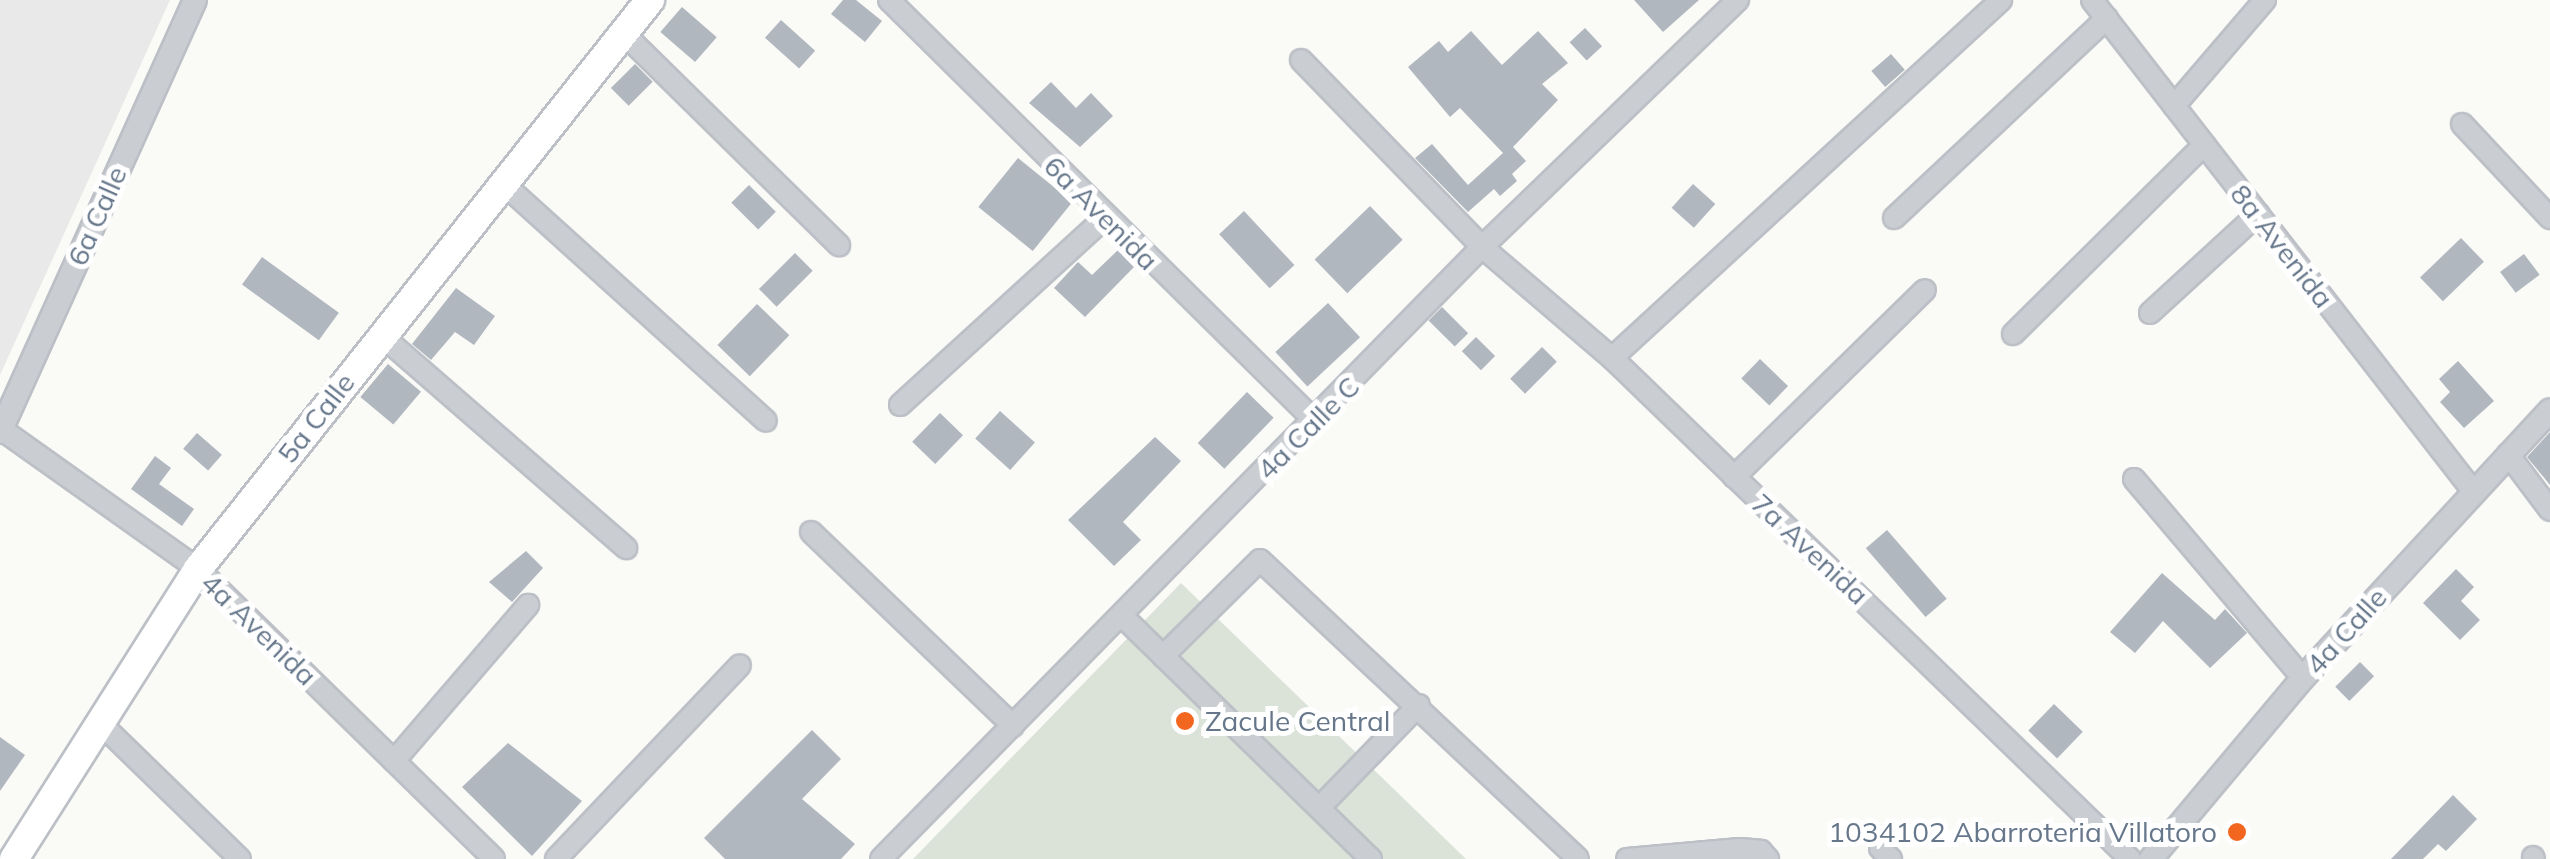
<!DOCTYPE html>
<html>
<head>
<meta charset="utf-8">
<style>
  body { margin:0 }
  #map { position:relative; width:2550px; height:859px; overflow:hidden; background:#fafaf7; font-family:Mulish,sans-serif }
  div>[style] { position:absolute }
  .built>* { inset:0; background:#e8e9e8 }
  .green>* { inset:0; background:#dbe2d8 }
  .building>* { inset:0; background:#b0b7bf; transform-origin:0 0 }
  .roads { filter:drop-shadow(2px 0 #bcc0c6) drop-shadow(-2px 0 #bcc0c6) drop-shadow(0 2px #bcc0c6) drop-shadow(0 -2px #bcc0c6) }
  .minor>* { height:20px; margin:-10px; padding:0 10px; transform-origin:10px; border-radius:10px; background:#cacdd1 }
  .tertiary>* { height:22px; margin:-11px; padding:0 11px; transform-origin:11px; border-radius:11px; background:#cacdd1 }
  .secondary>* { height:28px; margin:-14px; padding:0 14px; transform-origin:14px; border-radius:14px; background:#fff }
  .dots>* { width:28px; height:28px; translate:-50% -50%; box-sizing:border-box; border:5px solid #fff; border-radius:50% }
  span { translate:-50% -50%; white-space:nowrap; text-align:center; line-height:1.15; -webkit-text-stroke:10px #fff; paint-order:stroke }
  .street-label { font-size:28px; color:#66778b }
  .poi-label { font-size:28px; color:#66778b }
  .left { translate:0 -50%; text-align:left }
  .right { translate:-100% -50%; text-align:right }
</style>
</head>
<body>
<div id="map">
  <div class="built">
    <i style="clip-path:polygon(0 0,170px 0,0 375px)"></i>
  </div>
  <div class="green">
    <i style="clip-path:polygon(1181px 583px,1466px 859px,913px 859px)"></i>
  </div>
  <div class="building">
    <i style="clip-path:polygon(843px 0,856px 0,882px 21px,865px 42px,831px 14px)"></i>
    <i style="clip-path:polygon(1634px 0,1699px 0,1663px 32px)"></i>
    <i style="left:682px;top:7px;width:46px;height:33px;rotate:41deg"></i>
    <i style="left:781px;top:20px;width:46px;height:24px;rotate:42deg"></i>
    <i style="left:1585px;top:28px;width:25px;height:21px;rotate:47deg"></i>
    <i style="clip-path:polygon(1471px 31px,1502px 65px,1538px 31px,1568px 63px,1542px 84px,1558px 100px,1513px 147px,1526px 161px,1512px 174px,1517px 181px,1500px 196px,1494px 189px,1468px 212px,1415px 158px,1432px 144px,1468px 185px,1503px 153px,1460px 108px,1450px 117px,1408px 67px,1439px 41px,1448px 52px)"></i>
    <i style="left:1891px;top:54px;width:21px;height:26px;rotate:49deg"></i>
    <i style="left:635px;top:64px;width:25px;height:34px;rotate:45deg"></i>
    <i style="clip-path:polygon(1051px 82px,1076px 108px,1091px 93px,1113px 116px,1080px 147px,1029px 103px)"></i>
    <i style="left:1018px;top:158px;width:70px;height:63px;rotate:39deg"></i>
    <i style="left:1693px;top:184px;width:30px;height:32px;rotate:42deg"></i>
    <i style="left:749px;top:185px;width:38px;height:25px;rotate:45deg"></i>
    <i style="left:1370px;top:206px;width:47px;height:77px;rotate:46deg"></i>
    <i style="left:1244px;top:211px;width:74px;height:34px;rotate:47deg"></i>
    <i style="left:2461px;top:238px;width:33px;height:57px;rotate:46deg"></i>
    <i style="clip-path:polygon(1118px 250px,1134px 267px,1085px 317px,1054px 288px,1078px 262px,1092px 275px)"></i>
    <i style="left:795px;top:253px;width:25px;height:51px;rotate:45deg"></i>
    <i style="left:2524px;top:254px;width:26px;height:30px;rotate:53deg"></i>
    <i style="left:262px;top:257px;width:95px;height:34px;rotate:36deg"></i>
    <i style="clip-path:polygon(456px 288px,495px 316px,474px 345px,455px 332px,431px 360px,412px 344px)"></i>
    <i style="left:1328px;top:303px;width:47px;height:72px;rotate:47deg"></i>
    <i style="left:757px;top:304px;width:45px;height:57px;rotate:44deg"></i>
    <i style="left:1442px;top:307px;width:37px;height:19px;rotate:45deg"></i>
    <i style="left:1476px;top:337px;width:27px;height:20px;rotate:45deg"></i>
    <i style="left:1542px;top:347px;width:21px;height:45px;rotate:45deg"></i>
    <i style="left:1760px;top:359px;width:39px;height:27px;rotate:44deg"></i>
    <i style="clip-path:polygon(2458px 361px,2494px 401px,2464px 428px,2440px 402px,2450px 392px,2439px 379px)"></i>
    <i style="left:388px;top:364px;width:43px;height:43px;rotate:40deg"></i>
    <i style="left:1247px;top:392px;width:37px;height:71px;rotate:44deg"></i>
    <i style="left:1000px;top:411px;width:47px;height:37px;rotate:42deg"></i>
    <i style="left:940px;top:413px;width:32px;height:40px;rotate:44deg"></i>
    <i style="clip-path:polygon(2550px 432px,2550px 485px,2527px 457px)"></i>
    <i style="left:197px;top:433px;width:33px;height:21px;rotate:41deg"></i>
    <i style="clip-path:polygon(1155px 437px,1181px 461px,1123px 522px,1141px 540px,1114px 566px,1068px 520px)"></i>
    <i style="clip-path:polygon(155px 456px,171px 468px,159px 484px,194px 509px,182px 526px,131px 489px)"></i>
    <i style="left:1887px;top:530px;width:91px;height:28px;rotate:49deg"></i>
    <i style="clip-path:polygon(526px 551px,543px 568px,512px 602px,489px 582px)"></i>
    <i style="clip-path:polygon(2456px 569px,2474px 587px,2461px 601px,2480px 620px,2460px 640px,2423px 603px)"></i>
    <i style="clip-path:polygon(2162px 573px,2215px 620px,2225px 609px,2247px 633px,2210px 668px,2163px 621px,2135px 653px,2110px 632px)"></i>
    <i style="left:2360px;top:662px;width:20px;height:35px;rotate:45deg"></i>
    <i style="left:2054px;top:704px;width:40px;height:37px;rotate:44deg"></i>
    <i style="clip-path:polygon(812px 730px,841px 759px,802px 799px,855px 844px,841px 859px,725px 859px,704px 838px)"></i>
    <i style="clip-path:polygon(0 737px,25px 755px,0 791px)"></i>
    <i style="clip-path:polygon(508px 743px,582px 801px,532px 856px,462px 787px)"></i>
    <i style="clip-path:polygon(2453px 795px,2477px 819px,2446px 851px,2438px 844px,2423px 859px,2391px 859px)"></i>
  </div>
  <div class="roads">
    <div class="minor">
      <i style="left:889px;top:0;width:600px;rotate:44.66deg"></i>
      <i style="left:2092px;top:0;width:621px;rotate:52.19deg"></i>
      <i style="left:623px;top:33px;width:303px;rotate:44.5deg"></i>
      <i style="left:1301px;top:60px;width:260px;rotate:45.9deg"></i>
      <i style="left:1482px;top:247px;width:171px;rotate:40.5deg"></i>
      <i style="left:1612px;top:358px;width:721px;rotate:44.04deg"></i>
      <i style="left:2174px;top:106px;width:140px;rotate:-49.4deg"></i>
      <i style="left:2462px;top:124px;width:129px;rotate:46.9deg"></i>
      <i style="left:506px;top:186px;width:350px;rotate:42.1deg"></i>
      <i style="left:1894px;top:218px;width:292px;rotate:-43.2deg"></i>
      <i style="left:2150px;top:313px;width:147px;rotate:-42.5deg"></i>
      <i style="left:2013px;top:334px;width:269px;rotate:-44.7deg"></i>
      <i style="left:381px;top:335px;width:325px;rotate:41deg"></i>
      <i style="left:1612px;top:358px;width:529px;rotate:-42.62deg"></i>
      <i style="left:900px;top:405px;width:277px;rotate:-42.4deg"></i>
      <i style="left:1px;top:429px;width:242px;rotate:35.4deg"></i>
      <i style="left:198px;top:569px;width:414px;rotate:44.4deg"></i>
      <i style="left:2508px;top:454px;width:70px;rotate:53.1deg"></i>
      <i style="left:1734px;top:477px;width:267px;rotate:-44.4deg"></i>
      <i style="left:2134px;top:479px;width:261px;rotate:49.7deg"></i>
      <i style="left:811px;top:532px;width:280px;rotate:43.8deg"></i>
      <i style="left:1121px;top:615px;width:59px;rotate:44.3deg"></i>
      <i style="left:100px;top:723px;width:195px;rotate:44.2deg"></i>
      <i style="left:394px;top:761px;width:206px;rotate:-49.3deg"></i>
      <i style="left:1320px;top:807px;width:142px;rotate:-45.9deg"></i>
      <i style="left:1880px;top:848px;width:16px;rotate:45deg"></i>
      <i style="left:2533px;top:857px;width:2px;rotate:63deg"></i>
      <i style="left:556px;top:859px;width:267px;rotate:-46.5deg"></i>
      <i style="left:881px;top:859px;width:858px;rotate:-45.52deg"></i>
      <i style="left:1482px;top:247px;width:356px;rotate:-44deg"></i>
      <i style="left:1371px;top:859px;width:291px;rotate:-135.7deg"></i>
      <i style="left:1163px;top:656px;width:136px;rotate:-44.7deg"></i>
      <i style="left:1260px;top:560px;width:436px;rotate:43.2deg"></i>
      <i style="left:1627px;top:859px;width:113px;rotate:-5.1deg"></i>
      <i style="left:1740px;top:849px;width:21px;rotate:5deg"></i>
      <i style="left:1761px;top:851px;width:11px;rotate:49deg"></i>
    </div>
    <div class="tertiary">
      <i style="left:0;top:432px;width:474px;rotate:-65.7deg"></i>
      <i style="left:2151px;top:859px;width:236px;rotate:-50deg"></i>
      <i style="left:2303px;top:678px;width:364px;rotate:-47.3deg"></i>
    </div>
    <div class="secondary">
      <i style="left:14px;top:859px;width:343px;rotate:-57.6deg"></i>
      <i style="left:198px;top:569px;width:727px;rotate:-51.54deg"></i>
    </div>
  </div>
  <div class="dots">
    <i style="left:1185px;top:721px;background:#f3661f"></i>
    <i style="left:2237px;top:832px;background:#f3661f"></i>
  </div>
  <div class="street-label">
    <span style="left:1101px;top:213px;rotate:45deg">6a Avenida</span>
    <span style="left:97px;top:216px;rotate:-66deg">6a Calle</span>
    <span style="left:2282px;top:246px;rotate:52deg">8a Avenida</span>
    <span style="left:316px;top:418px;rotate:-52deg">5a Calle</span>
    <span style="left:1308px;top:428px;rotate:-45deg">4a Calle C</span>
    <span style="left:1810px;top:549px;rotate:43deg">7a Avenida</span>
    <span style="left:259px;top:629px;rotate:44deg">4a Avenida</span>
    <span style="left:2346px;top:631px;rotate:-48deg">4a Calle</span>
  </div>
  <div class="poi-label">
    <span class="left" style="left:1205px;top:721px">Zacule Central</span>
    <span class="right" style="left:2217px;top:832px">1034102 Abarroteria Villatoro</span>
  </div>
</div>
</body>
</html>
